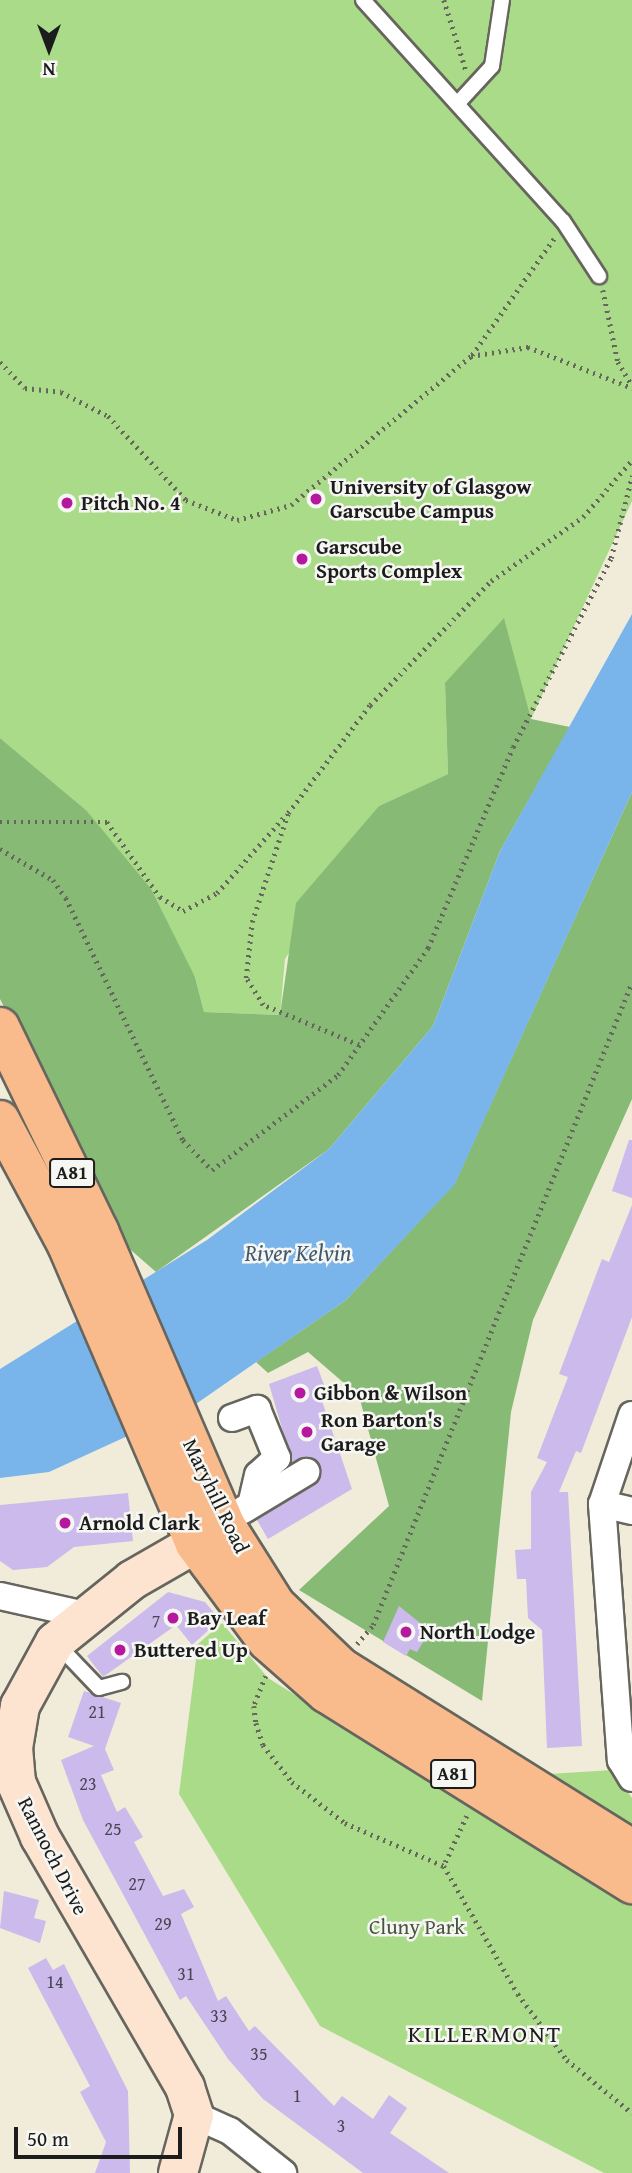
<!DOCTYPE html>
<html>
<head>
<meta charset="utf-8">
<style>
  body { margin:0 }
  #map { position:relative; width:632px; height:2173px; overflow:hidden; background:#f0ecd9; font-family:"Gentium Book Plus",serif }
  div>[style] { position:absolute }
  .green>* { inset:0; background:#aadb89 }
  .forest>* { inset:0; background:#87bb75 }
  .water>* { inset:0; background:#79b5eb }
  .building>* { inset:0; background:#cbbaeb }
  .path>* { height:4.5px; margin-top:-2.25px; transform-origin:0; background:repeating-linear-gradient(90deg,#66655e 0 2px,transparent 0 7px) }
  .roads { filter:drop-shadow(2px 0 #66655e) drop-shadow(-2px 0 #66655e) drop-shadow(0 2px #66655e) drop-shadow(0 -2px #66655e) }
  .lane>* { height:14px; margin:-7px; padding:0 7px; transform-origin:7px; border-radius:7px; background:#fff }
  .street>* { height:26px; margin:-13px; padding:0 13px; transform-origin:13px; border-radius:13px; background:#fff }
  .secondary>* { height:38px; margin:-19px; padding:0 19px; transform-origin:19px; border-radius:19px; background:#fde4d1 }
  .primary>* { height:38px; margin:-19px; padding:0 19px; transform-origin:19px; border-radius:19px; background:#fabb8c }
  .dots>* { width:19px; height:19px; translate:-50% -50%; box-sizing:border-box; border:4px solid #f6f6f2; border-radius:50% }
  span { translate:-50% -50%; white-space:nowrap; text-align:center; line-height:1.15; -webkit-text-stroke:5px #f6f6f2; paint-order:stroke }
  .number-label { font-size:18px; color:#484450 }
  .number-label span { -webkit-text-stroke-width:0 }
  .shield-label span { padding:2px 5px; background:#f6f6f2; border:2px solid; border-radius:5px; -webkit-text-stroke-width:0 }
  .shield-label { font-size:19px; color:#1c1c1c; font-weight:700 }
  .poi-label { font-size:21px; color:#1c1c1c; font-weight:700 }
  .left { translate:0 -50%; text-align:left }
  .street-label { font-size:21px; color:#1c1c1c }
  .park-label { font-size:21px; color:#47553d }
  .water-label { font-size:23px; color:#41596f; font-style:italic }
  .quarter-label { font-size:24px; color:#1c1c1c; letter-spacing:2px }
  .north { position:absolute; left:14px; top:14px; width:70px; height:70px; -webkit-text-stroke:5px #f6f6f2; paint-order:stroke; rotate:180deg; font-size:19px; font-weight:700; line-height:28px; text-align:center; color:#1c1c1c }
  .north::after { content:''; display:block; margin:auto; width:24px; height:32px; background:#1c1c1c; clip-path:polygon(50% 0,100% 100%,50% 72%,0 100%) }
  .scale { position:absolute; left:14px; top:2127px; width:168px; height:32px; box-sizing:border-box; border:4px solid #1c1c1c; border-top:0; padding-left:9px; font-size:21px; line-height:24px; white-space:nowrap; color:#1c1c1c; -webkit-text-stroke:5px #f6f6f2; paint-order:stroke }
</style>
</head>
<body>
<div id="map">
  <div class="green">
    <i style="clip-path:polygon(0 0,632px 0,632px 501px,531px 719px,445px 683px,448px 774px,379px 806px,285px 959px,280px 1015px,204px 1012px,195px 977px,86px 810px,0 738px)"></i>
    <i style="clip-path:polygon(222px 1623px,268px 1678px,632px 1905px,632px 2173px,604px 2173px,320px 2026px,179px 1794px,198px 1644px)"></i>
    <i style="clip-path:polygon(612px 1770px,632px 1798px,632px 1825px,549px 1774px)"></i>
  </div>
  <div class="forest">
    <i style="clip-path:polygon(504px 618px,531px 719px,570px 727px,500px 851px,433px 1026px,329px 1149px,156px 1272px,124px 1244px,0 999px,0 738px,86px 810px,151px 889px,195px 977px,204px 1012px,280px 1015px,296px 903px,379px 806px,448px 774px,445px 683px)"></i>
    <i style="clip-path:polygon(632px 792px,632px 1099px,533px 1320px,511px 1412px,482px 1701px,299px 1590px,389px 1506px,359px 1396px,308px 1352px,268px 1373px,256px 1362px,346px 1300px,455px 1183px)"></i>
  </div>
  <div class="water">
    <i style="clip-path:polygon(632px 614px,632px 792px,455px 1184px,346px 1300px,193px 1406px,49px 1472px,0 1478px,0 1369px,207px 1240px,329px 1149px,433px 1026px,500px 851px)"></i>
  </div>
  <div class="building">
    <i style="clip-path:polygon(629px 1140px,632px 1140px,632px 1198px,612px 1191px)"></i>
    <i style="clip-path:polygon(632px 1205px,632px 1317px,581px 1453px,576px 1451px,559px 1492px,568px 1492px,582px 1746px,547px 1748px,542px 1630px,528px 1618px,526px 1579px,517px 1579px,515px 1550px,531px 1549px,531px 1492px,547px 1462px,537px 1458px,568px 1377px,559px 1374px,602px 1259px,609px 1262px)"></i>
    <i style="clip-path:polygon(317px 1366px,329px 1398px,322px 1401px,352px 1489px,268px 1539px,257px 1520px,314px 1485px,322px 1472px,313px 1458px,292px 1462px,269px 1384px)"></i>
    <i style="clip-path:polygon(128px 1493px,133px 1541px,74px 1547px,47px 1567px,13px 1570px,0 1561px,0 1505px)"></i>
    <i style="clip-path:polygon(168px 1592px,205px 1602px,220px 1620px,192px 1645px,176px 1625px,103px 1677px,87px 1656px)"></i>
    <i style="clip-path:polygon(399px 1606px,430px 1631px,417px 1652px,410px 1649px,406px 1656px,383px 1642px)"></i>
    <i style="clip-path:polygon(84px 1691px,121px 1703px,105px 1749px,114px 1770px,101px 1775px,117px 1812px,125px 1807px,143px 1837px,134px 1842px,163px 1896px,184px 1889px,194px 1907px,181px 1914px,218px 2001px,226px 1996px,249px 2031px,255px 2026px,334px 2106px,342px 2096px,373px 2119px,389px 2095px,407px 2108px,390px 2133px,449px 2173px,363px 2173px,263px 2099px,228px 2059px,186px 1996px,180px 2000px,83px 1820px,61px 1760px,94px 1746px,68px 1737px)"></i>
    <i style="clip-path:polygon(4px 1891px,39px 1900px,34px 1918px,46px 1921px,40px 1943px,0 1928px)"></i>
    <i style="clip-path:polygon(46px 1958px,53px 1970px,64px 1964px,128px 2091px,130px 2173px,95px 2173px,106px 2142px,80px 2092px,90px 2086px,28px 1968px)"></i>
  </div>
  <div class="path">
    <i style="left:444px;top:0;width:73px;rotate:72.6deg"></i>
    <i style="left:603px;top:290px;width:74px;rotate:78.2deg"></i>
    <i style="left:618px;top:362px;width:27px;rotate:59deg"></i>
    <i style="left:472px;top:355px;width:144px;rotate:-54.9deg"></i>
    <i style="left:0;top:362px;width:36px;rotate:46deg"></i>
    <i style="left:25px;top:388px;width:36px;rotate:6deg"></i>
    <i style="left:61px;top:392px;width:53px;rotate:27.1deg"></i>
    <i style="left:108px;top:416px;width:115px;rotate:47.1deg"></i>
    <i style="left:186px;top:500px;width:55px;rotate:21.4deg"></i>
    <i style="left:237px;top:520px;width:56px;rotate:-15.5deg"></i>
    <i style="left:291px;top:505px;width:234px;rotate:-39.6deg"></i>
    <i style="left:471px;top:356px;width:58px;rotate:-9deg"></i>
    <i style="left:528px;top:347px;width:112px;rotate:21.5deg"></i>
    <i style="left:0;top:822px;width:107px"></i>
    <i style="left:107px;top:822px;width:92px;rotate:54.8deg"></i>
    <i style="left:160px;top:897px;width:27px;rotate:31deg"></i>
    <i style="left:183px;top:911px;width:38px;rotate:-28deg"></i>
    <i style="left:217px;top:893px;width:103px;rotate:-48.6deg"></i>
    <i style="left:0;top:849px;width:61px;rotate:30.3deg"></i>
    <i style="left:53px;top:880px;width:22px;rotate:54deg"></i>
    <i style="left:66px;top:898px;width:269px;rotate:64.2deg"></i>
    <i style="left:183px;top:1140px;width:42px;rotate:46deg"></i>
    <i style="left:212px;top:1170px;width:158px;rotate:-37deg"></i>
    <i style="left:338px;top:1075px;width:156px;rotate:-54.7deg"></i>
    <i style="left:428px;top:948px;width:218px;rotate:-67.1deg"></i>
    <i style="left:513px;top:747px;width:213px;rotate:-62.6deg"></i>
    <i style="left:611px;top:558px;width:85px;rotate:-75.6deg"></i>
    <i style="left:359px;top:1045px;width:104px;rotate:-157.4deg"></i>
    <i style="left:263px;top:1005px;width:32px;rotate:-122deg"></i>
    <i style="left:246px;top:978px;width:56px;rotate:-83.9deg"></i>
    <i style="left:252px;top:922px;width:115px;rotate:-71.7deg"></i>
    <i style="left:288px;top:813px;width:136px;rotate:-52.8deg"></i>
    <i style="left:370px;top:705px;width:173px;rotate:-45.7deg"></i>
    <i style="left:491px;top:581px;width:112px;rotate:-34.8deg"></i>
    <i style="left:583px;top:517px;width:75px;rotate:-49.3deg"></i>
    <i style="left:357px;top:1644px;width:25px;rotate:-50deg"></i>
    <i style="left:373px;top:1625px;width:693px;rotate:-68.06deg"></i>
    <i style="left:266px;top:1676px;width:32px;rotate:112deg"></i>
    <i style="left:254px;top:1706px;width:17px;rotate:83deg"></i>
    <i style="left:256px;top:1723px;width:23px;rotate:72deg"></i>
    <i style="left:263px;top:1745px;width:47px;rotate:51.9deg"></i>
    <i style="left:292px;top:1782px;width:67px;rotate:37.7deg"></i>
    <i style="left:345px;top:1823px;width:108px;rotate:23.5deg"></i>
    <i style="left:467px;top:1816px;width:55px;rotate:114.7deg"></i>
    <i style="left:444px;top:1866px;width:148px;rotate:60deg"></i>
    <i style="left:518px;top:1994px;width:82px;rotate:53.4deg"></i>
    <i style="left:567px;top:2060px;width:84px;rotate:39.2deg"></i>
  </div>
  <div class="roads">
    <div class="lane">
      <i style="left:363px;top:0;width:298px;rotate:47.9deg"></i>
      <i style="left:563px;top:221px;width:66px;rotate:56.8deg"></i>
      <i style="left:458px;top:103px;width:50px;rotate:-47.4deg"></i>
      <i style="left:492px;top:66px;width:67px;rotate:-81.4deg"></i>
      <i style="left:56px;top:1643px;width:62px;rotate:46.3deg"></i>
      <i style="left:99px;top:1688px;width:24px;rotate:-15deg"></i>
    </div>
    <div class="street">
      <i style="left:632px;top:1415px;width:94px;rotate:108.6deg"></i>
      <i style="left:602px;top:1504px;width:257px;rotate:85.8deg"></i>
      <i style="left:621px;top:1760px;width:21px;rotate:59deg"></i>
      <i style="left:232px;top:1418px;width:27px;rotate:-20deg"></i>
      <i style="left:257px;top:1409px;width:53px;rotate:67.8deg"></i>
      <i style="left:277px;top:1458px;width:25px;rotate:138deg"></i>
      <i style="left:258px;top:1475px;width:28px;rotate:103deg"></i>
      <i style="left:602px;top:1504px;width:31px;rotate:13deg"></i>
      <i style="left:243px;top:1510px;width:74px;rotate:-31.1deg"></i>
      <i style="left:0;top:1596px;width:87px;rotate:12.6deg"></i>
      <i style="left:194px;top:2115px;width:39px;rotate:24deg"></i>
      <i style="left:230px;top:2131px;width:68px;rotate:38.4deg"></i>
    </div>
    <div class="secondary">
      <i style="left:178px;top:2173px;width:60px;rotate:-74.6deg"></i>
      <i style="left:194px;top:2115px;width:29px;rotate:-108deg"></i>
      <i style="left:185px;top:2087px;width:289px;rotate:-120.1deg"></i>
      <i style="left:40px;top:1837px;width:60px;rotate:-113.6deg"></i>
      <i style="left:16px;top:1782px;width:34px;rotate:-95deg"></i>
      <i style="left:13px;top:1748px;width:43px;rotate:-80.5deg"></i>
      <i style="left:20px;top:1706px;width:73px;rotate:-61.3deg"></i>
      <i style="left:55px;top:1642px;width:99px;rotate:-38.8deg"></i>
      <i style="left:132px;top:1580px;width:106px;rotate:-29.9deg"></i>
    </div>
    <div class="primary">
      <i style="left:0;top:1027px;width:227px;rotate:64.1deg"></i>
      <i style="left:99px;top:1231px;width:321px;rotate:66.7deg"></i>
      <i style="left:226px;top:1526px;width:93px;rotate:57.7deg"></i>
      <i style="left:276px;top:1605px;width:91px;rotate:43.7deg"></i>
      <i style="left:342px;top:1668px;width:342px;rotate:32deg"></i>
      <i style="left:0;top:1120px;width:142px;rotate:61.8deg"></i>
      <i style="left:67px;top:1245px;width:325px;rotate:66.8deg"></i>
      <i style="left:195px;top:1544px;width:121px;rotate:53.4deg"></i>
      <i style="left:267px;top:1641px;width:79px;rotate:41.4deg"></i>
      <i style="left:326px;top:1693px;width:361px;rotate:32deg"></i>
    </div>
  </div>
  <div class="dots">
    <i style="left:316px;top:499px;background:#b5179e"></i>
    <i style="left:67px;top:503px;background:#b5179e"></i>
    <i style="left:302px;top:559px;background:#b5179e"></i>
    <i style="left:300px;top:1393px;background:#b5179e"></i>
    <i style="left:307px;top:1432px;background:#b5179e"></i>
    <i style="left:65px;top:1523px;background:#b5179e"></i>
    <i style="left:173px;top:1618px;background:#b5179e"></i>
    <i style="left:406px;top:1632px;background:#b5179e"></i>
    <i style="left:120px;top:1650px;background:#b5179e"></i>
  </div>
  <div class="number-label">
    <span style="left:156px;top:1621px">7</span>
    <span style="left:97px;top:1712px">21</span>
    <span style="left:88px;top:1784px">23</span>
    <span style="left:113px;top:1829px">25</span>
    <span style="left:137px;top:1884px">27</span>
    <span style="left:163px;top:1924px">29</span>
    <span style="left:186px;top:1974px">31</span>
    <span style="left:55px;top:1982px">14</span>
    <span style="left:219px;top:2016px">33</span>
    <span style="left:259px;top:2054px">35</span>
    <span style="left:297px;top:2096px">1</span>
    <span style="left:341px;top:2126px">3</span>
  </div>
  <div class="shield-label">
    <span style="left:72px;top:1173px">A81</span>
    <span style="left:453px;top:1774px">A81</span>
  </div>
  <div class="poi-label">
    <span class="left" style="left:330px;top:499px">University of Glasgow<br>Garscube Campus</span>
    <span class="left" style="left:81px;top:503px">Pitch No. 4</span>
    <span class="left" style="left:316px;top:559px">Garscube<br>Sports Complex</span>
    <span class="left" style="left:314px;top:1393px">Gibbon &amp; Wilson</span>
    <span class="left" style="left:321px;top:1432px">Ron Barton's<br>Garage</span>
    <span class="left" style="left:79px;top:1523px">Arnold Clark</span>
    <span class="left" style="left:187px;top:1618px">Bay Leaf</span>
    <span class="left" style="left:420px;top:1632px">North Lodge</span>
    <span class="left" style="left:134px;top:1650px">Buttered Up</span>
  </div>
  <div class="street-label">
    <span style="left:216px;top:1496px;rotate:64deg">Maryhill Road</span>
    <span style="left:53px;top:1856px;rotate:63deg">Rannoch Drive</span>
  </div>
  <div class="park-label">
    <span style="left:417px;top:1927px">Cluny Park</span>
  </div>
  <div class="water-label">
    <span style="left:298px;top:1253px">River Kelvin</span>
  </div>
  <div class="quarter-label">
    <span style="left:485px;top:2034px">KILLERMONT</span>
  </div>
  <div class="north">N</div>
  <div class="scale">50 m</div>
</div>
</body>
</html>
